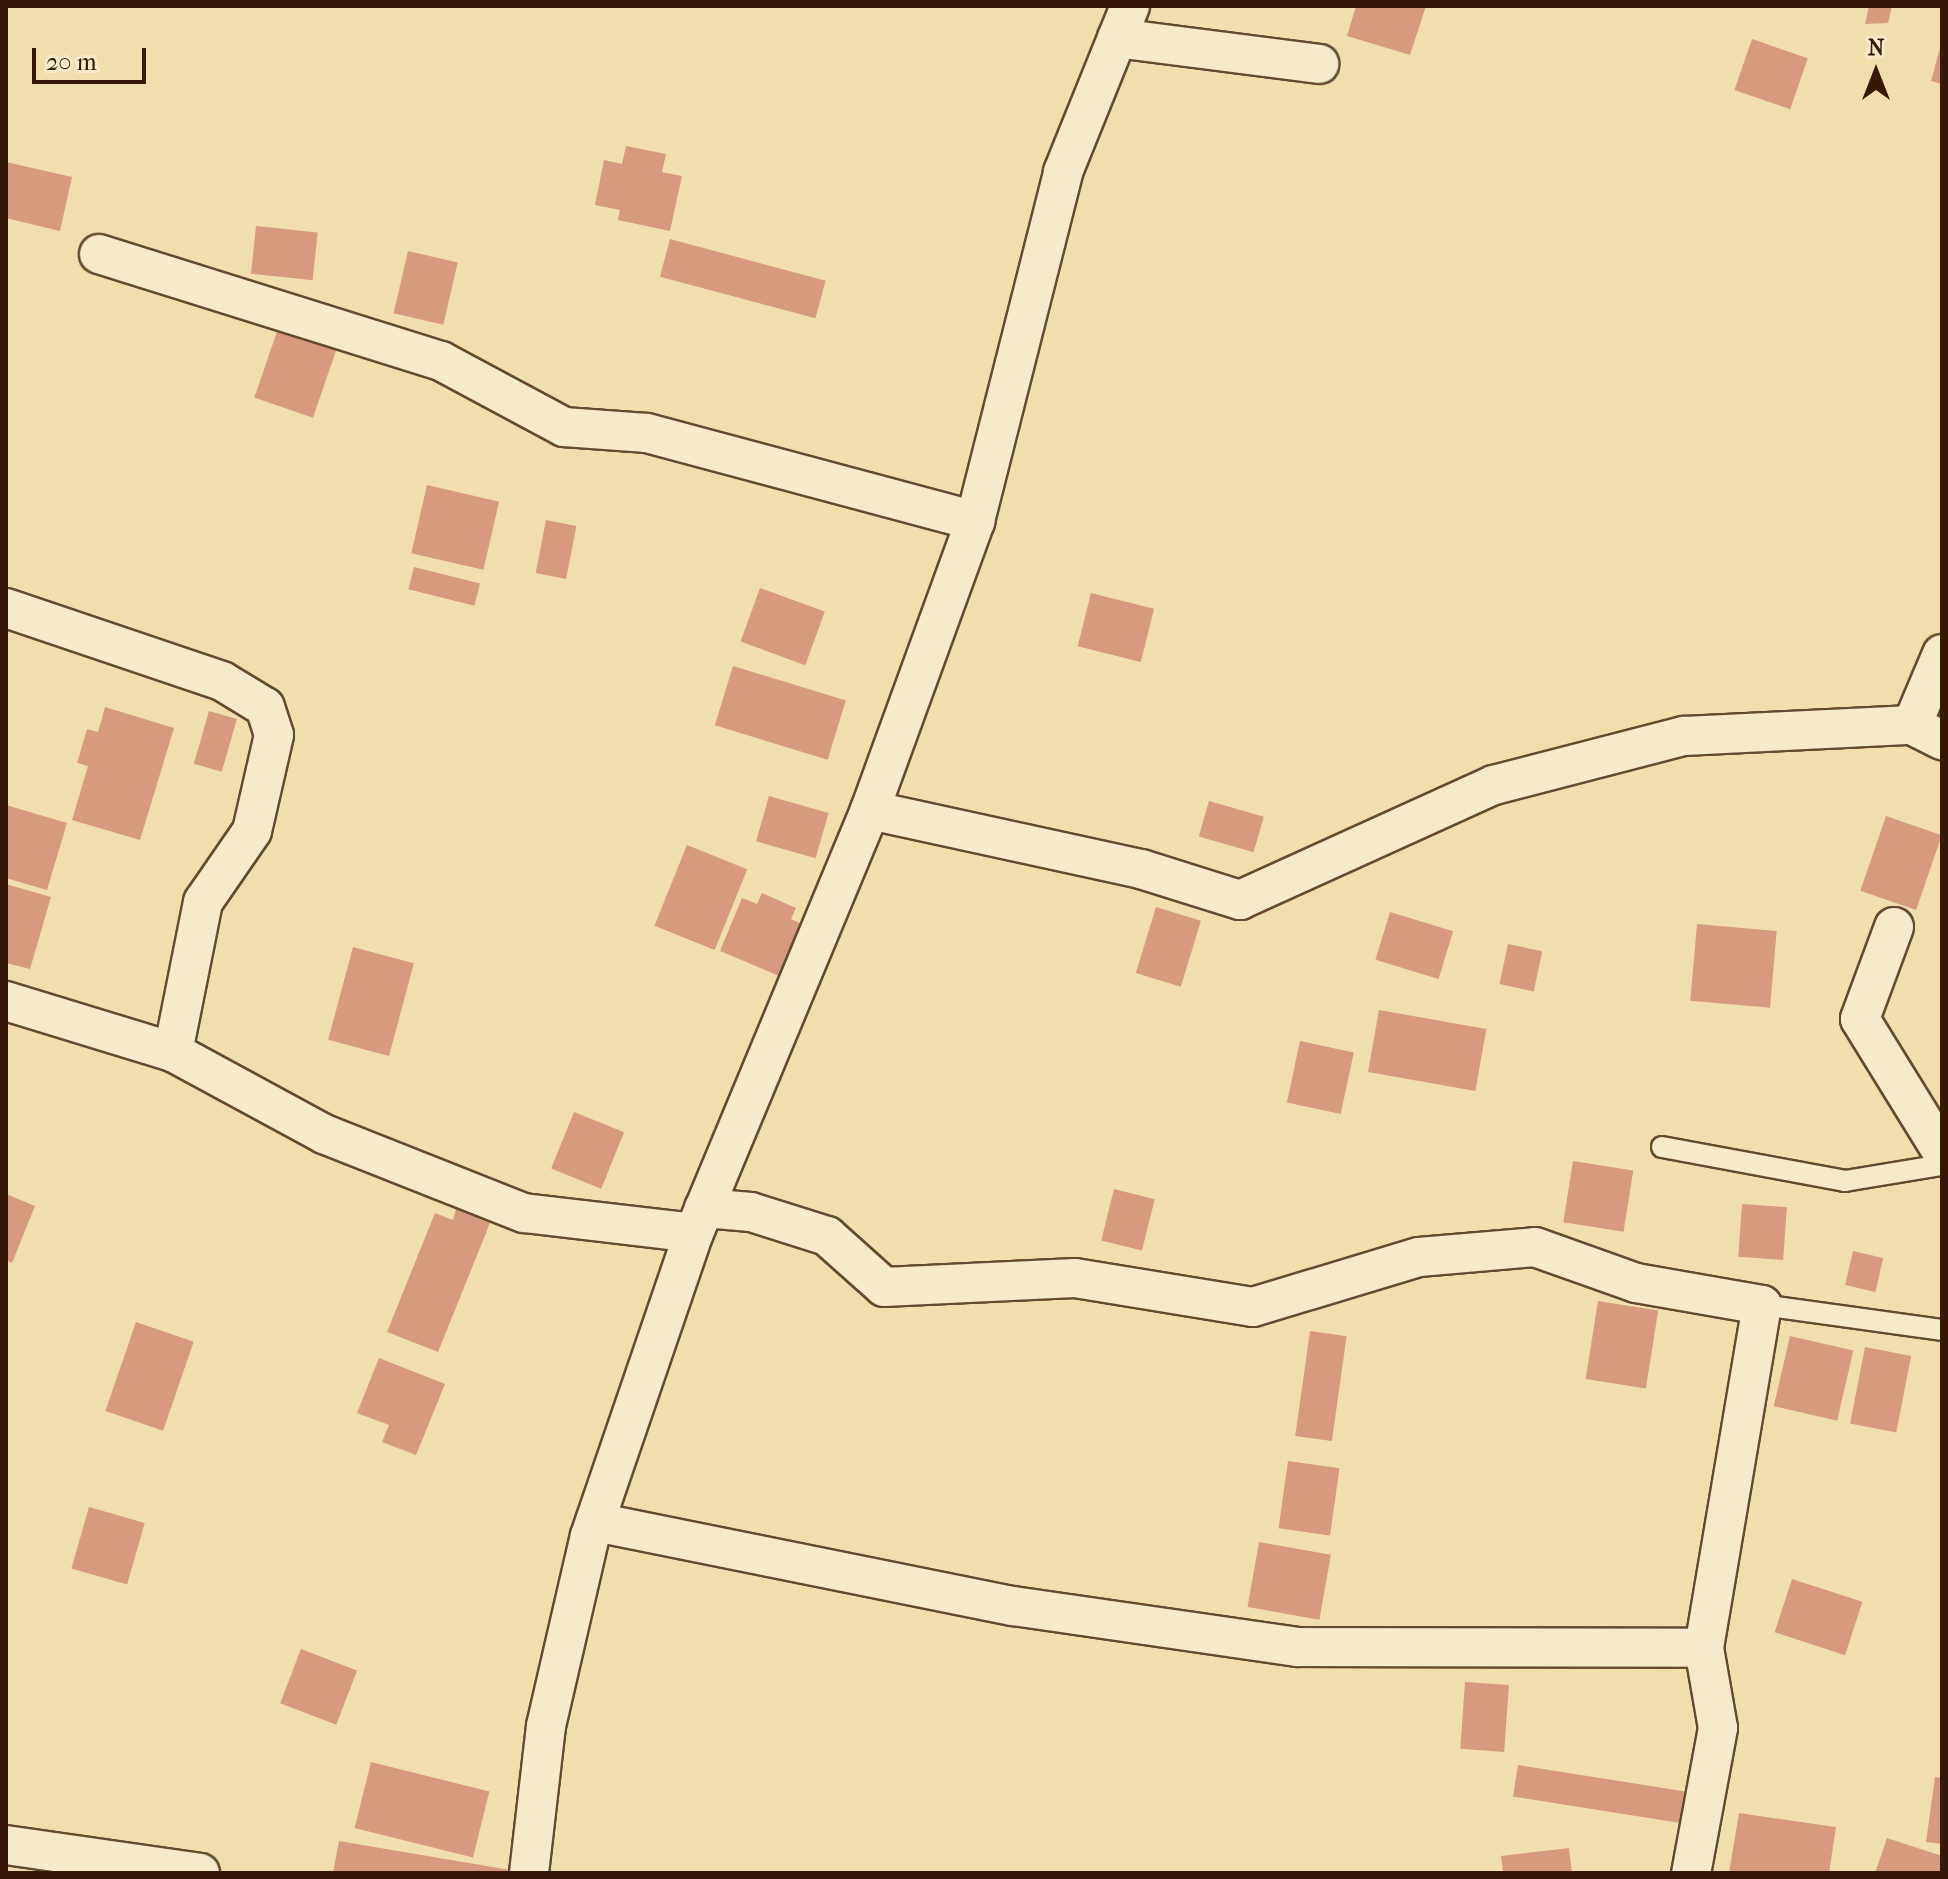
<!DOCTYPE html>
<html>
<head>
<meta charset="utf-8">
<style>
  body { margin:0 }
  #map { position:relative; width:1948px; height:1879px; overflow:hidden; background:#f0dfac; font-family:"IM FELL French Canon",serif }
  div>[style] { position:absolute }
  .building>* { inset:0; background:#d79a7e; transform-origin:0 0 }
  .roads { filter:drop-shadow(2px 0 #644a30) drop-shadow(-2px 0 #644a30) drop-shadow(0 2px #644a30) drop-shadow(0 -2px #644a30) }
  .lane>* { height:20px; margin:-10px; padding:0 10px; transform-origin:10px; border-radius:10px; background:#f5eac9 }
  .street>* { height:38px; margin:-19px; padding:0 19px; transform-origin:19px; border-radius:19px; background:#f5eac9 }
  span { translate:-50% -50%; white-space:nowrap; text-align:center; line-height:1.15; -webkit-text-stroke:8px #f5eac9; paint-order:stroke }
  .frame { position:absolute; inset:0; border:8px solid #361807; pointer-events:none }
  .north { position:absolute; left:1836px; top:32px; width:80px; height:80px; -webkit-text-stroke:6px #f5eac9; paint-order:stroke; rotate:0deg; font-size:22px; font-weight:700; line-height:32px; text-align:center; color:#361807 }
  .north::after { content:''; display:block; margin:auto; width:28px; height:36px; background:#361807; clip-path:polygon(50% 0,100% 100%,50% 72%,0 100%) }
  .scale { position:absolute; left:32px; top:48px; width:114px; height:36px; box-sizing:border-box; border:4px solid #361807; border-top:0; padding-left:10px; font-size:24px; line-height:28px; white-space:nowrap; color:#361807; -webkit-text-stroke:6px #f5eac9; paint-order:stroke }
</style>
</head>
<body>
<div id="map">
  <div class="building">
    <i style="clip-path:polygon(1356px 6px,1426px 6px,1410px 55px,1347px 36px)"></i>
    <i style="clip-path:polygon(1869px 6px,1892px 6px,1888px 23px,1865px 24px)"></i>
    <i style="left:1752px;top:39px;width:59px;height:54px;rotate:19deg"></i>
    <i style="clip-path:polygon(1941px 44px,1942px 44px,1942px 84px,1931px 81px)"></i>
    <i style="clip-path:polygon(626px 146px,666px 154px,662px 172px,682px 176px,670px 231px,618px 220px,620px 210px,595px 205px,604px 160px,622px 164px)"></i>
    <i style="clip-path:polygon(6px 162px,72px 177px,60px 231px,6px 218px)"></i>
    <i style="left:256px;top:226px;width:62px;height:48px;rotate:6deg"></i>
    <i style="left:670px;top:239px;width:161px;height:39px;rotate:15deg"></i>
    <i style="left:408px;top:251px;width:51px;height:64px;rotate:13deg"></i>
    <i style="left:281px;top:320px;width:62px;height:82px;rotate:19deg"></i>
    <i style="left:427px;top:485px;width:74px;height:70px;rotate:13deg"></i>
    <i style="left:546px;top:520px;width:31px;height:54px;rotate:11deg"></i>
    <i style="left:414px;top:567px;width:68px;height:23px;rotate:14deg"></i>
    <i style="left:760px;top:588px;width:69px;height:57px;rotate:20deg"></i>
    <i style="left:1091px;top:593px;width:65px;height:55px;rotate:14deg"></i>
    <i style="left:733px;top:666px;width:118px;height:62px;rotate:17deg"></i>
    <i style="clip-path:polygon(105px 707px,174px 728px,140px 840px,72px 820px,88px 766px,77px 763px,87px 729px,98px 732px)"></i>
    <i style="left:209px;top:711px;width:29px;height:55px;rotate:16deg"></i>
    <i style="left:769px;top:796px;width:62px;height:47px;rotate:16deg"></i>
    <i style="left:1209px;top:801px;width:57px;height:37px;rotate:16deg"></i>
    <i style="clip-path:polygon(6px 805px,67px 823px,47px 890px,6px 878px)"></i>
    <i style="left:1886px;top:816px;width:59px;height:79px;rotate:19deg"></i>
    <i style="left:687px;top:845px;width:65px;height:87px;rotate:22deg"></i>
    <i style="clip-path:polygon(6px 884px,51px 897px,30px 969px,6px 963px)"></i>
    <i style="clip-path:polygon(762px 893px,796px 908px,791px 919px,806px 926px,784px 978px,720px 951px,742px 898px,757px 904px)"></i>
    <i style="left:1156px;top:907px;width:47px;height:69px;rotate:17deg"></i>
    <i style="left:1390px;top:912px;width:66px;height:50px;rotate:17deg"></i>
    <i style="left:1697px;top:924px;width:80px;height:77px;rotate:5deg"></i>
    <i style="left:1508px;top:944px;width:35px;height:41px;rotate:12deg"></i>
    <i style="left:353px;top:947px;width:63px;height:96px;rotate:15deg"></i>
    <i style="left:1379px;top:1010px;width:109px;height:63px;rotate:10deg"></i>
    <i style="left:1300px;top:1041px;width:55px;height:63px;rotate:12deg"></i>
    <i style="left:574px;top:1112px;width:54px;height:61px;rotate:22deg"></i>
    <i style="left:1573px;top:1161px;width:61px;height:62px;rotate:9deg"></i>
    <i style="left:1114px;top:1189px;width:42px;height:53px;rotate:14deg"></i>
    <i style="clip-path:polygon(6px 1194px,35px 1206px,12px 1263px,6px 1260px)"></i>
    <i style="left:1742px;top:1204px;width:45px;height:53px;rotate:4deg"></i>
    <i style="clip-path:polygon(456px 1209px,490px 1223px,438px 1352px,387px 1332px,435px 1213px,453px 1220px)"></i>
    <i style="left:1853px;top:1251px;width:31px;height:35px;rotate:13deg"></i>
    <i style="left:1598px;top:1301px;width:61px;height:79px;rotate:9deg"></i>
    <i style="left:136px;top:1322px;width:61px;height:94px;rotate:19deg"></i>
    <i style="left:1310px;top:1331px;width:37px;height:106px;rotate:8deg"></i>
    <i style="left:1790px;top:1336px;width:65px;height:72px;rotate:13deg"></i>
    <i style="left:1865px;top:1347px;width:47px;height:78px;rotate:11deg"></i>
    <i style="clip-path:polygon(379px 1358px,445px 1384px,416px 1455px,382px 1442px,389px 1425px,357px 1413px)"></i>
    <i style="left:1288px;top:1461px;width:52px;height:68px;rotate:8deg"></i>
    <i style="left:89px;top:1507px;width:58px;height:64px;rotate:16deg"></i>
    <i style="left:1259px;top:1542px;width:73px;height:66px;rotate:10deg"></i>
    <i style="left:1792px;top:1579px;width:74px;height:56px;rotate:18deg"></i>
    <i style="left:301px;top:1649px;width:60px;height:58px;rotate:21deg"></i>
    <i style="left:1465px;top:1682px;width:44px;height:67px;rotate:4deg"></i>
    <i style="left:371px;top:1762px;width:122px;height:68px;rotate:14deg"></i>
    <i style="left:1518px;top:1765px;width:171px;height:32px;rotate:9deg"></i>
    <i style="clip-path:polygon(1935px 1777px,1942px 1778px,1942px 1844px,1926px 1842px)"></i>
    <i style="clip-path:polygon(1739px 1813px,1836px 1827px,1829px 1873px,1729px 1873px)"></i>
    <i style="clip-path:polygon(1887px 1838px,1942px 1856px,1942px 1873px,1875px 1873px)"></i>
    <i style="clip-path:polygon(339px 1841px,510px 1870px,509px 1873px,333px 1873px)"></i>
    <i style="clip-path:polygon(1569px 1848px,1572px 1873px,1503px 1873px,1501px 1856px)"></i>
  </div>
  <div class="roads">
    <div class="lane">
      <i style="left:1662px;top:1147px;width:186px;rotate:10.5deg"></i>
      <i style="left:1845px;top:1181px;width:98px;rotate:-9.4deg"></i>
      <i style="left:1762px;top:1305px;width:182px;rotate:7.9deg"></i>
    </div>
    <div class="street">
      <i style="left:1117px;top:38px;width:204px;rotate:7.3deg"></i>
      <i style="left:99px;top:254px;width:358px;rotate:17.4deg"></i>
      <i style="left:441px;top:361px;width:140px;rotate:28.2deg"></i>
      <i style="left:564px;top:427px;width:83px;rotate:4.1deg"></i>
      <i style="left:647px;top:433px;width:340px;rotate:15deg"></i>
      <i style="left:6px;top:608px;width:228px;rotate:18.7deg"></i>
      <i style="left:222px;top:681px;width:50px;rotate:31.2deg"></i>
      <i style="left:265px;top:707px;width:29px;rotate:72deg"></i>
      <i style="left:274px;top:735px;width:98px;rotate:102.9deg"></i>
      <i style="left:252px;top:831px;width:86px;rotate:124.6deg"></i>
      <i style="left:203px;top:902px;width:153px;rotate:101.3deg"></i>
      <i style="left:1912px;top:725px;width:77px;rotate:-67.1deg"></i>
      <i style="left:870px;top:810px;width:277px;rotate:12.3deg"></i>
      <i style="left:1141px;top:869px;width:104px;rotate:17.4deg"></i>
      <i style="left:1240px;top:900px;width:279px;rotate:-24.4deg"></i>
      <i style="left:1494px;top:785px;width:196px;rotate:-14.5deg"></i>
      <i style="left:1684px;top:736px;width:228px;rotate:-2.8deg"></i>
      <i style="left:1912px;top:725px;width:34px;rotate:27deg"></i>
      <i style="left:1894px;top:927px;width:98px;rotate:110.3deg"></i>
      <i style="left:1860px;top:1019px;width:156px;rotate:58.3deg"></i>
      <i style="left:6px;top:1001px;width:175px;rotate:17deg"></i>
      <i style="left:173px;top:1052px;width:172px;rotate:28.5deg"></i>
      <i style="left:324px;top:1134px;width:215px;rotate:21.6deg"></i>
      <i style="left:524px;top:1213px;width:171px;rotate:6.7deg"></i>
      <i style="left:704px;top:1208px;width:47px;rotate:4.9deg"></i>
      <i style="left:751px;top:1212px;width:80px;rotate:17.5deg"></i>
      <i style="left:827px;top:1236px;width:76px;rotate:41.8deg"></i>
      <i style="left:884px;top:1287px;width:191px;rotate:-2.7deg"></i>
      <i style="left:1075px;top:1278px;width:180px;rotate:9.3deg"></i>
      <i style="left:1253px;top:1307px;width:173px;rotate:-16.8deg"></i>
      <i style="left:1419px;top:1257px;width:116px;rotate:-4.9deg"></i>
      <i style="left:1535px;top:1247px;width:107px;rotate:19.6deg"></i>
      <i style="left:1636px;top:1283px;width:128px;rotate:9.9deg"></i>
      <i style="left:1762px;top:1305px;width:348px;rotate:99.6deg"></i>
      <i style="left:1704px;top:1648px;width:81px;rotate:80.1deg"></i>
      <i style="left:1718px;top:1728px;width:147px;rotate:100.5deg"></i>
      <i style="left:595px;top:1522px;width:426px;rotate:11.4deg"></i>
      <i style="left:1013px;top:1606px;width:287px;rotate:8.2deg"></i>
      <i style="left:1297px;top:1647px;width:407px;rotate:0.1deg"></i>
      <i style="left:6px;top:1845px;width:196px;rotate:8.2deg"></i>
      <i style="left:529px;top:1873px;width:148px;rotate:-83.4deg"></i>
      <i style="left:546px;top:1726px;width:195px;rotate:-77deg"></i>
      <i style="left:590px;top:1536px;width:320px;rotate:-71.1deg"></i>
      <i style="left:694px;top:1233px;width:458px;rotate:-67.4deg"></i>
      <i style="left:870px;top:810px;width:307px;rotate:-70deg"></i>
      <i style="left:975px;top:521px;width:360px;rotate:-75.8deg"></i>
      <i style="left:1063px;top:172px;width:179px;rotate:-68deg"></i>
    </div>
  </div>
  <div class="frame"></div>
  <div class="north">N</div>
  <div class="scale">20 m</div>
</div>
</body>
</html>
